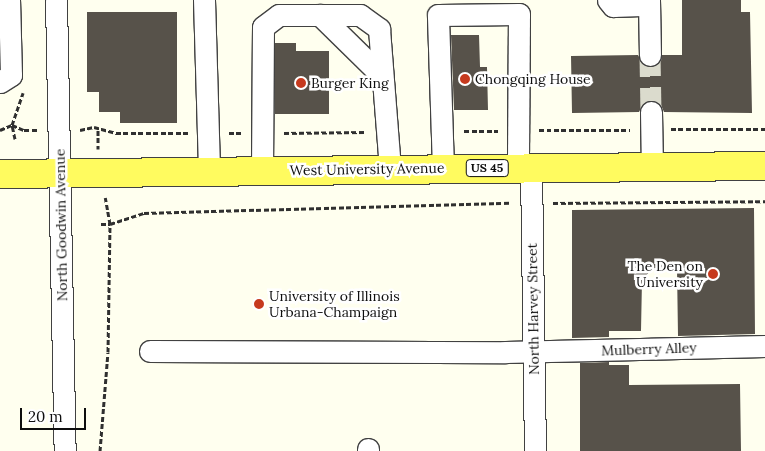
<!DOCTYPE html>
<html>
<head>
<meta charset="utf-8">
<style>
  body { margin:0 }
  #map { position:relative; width:765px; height:451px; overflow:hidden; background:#ffffef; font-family:Lora,serif }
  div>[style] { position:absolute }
  .building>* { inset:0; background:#57524a }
  .minor-tunnel>* { height:21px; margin-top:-10.5px; transform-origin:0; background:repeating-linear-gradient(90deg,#dbdbcd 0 21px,transparent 0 32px) }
  .path>* { height:3px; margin-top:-1.5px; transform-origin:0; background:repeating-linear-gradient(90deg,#303030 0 5px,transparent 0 7.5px) }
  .roads { filter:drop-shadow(1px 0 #414141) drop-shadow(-1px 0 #414141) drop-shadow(0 1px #414141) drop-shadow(0 -1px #414141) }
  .minor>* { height:21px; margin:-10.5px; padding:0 10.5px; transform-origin:10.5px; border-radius:10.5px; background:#fff }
  .major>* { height:28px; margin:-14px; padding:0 14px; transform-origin:14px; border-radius:14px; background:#fffb5f }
  .dots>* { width:14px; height:14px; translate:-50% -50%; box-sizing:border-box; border:2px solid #fff; border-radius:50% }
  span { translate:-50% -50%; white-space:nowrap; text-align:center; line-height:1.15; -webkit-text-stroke:5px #fff; paint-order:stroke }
  .shield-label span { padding:1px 4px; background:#fff; border:1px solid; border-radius:4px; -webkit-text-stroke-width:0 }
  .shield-label { font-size:12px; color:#0e0e0e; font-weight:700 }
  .poi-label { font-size:14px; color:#0e0e0e }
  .left { translate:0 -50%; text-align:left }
  .right { translate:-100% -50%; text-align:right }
  .street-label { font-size:14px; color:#0e0e0e }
  .scale { position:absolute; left:20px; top:408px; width:66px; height:22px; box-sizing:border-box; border:2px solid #0e0e0e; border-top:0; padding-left:6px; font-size:15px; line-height:18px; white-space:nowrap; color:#0e0e0e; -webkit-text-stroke:4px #fff; paint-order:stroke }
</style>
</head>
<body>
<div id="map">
  <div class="building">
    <i style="clip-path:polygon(682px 0,741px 0,741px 12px,750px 12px,752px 113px,664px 112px,661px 105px,651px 100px,644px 102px,639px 112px,572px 113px,571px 56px,638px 55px,644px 66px,651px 67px,661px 61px,662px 55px,682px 55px)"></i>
    <i style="clip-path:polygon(87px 12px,177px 12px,177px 123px,120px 123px,120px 112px,99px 112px,99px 92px,87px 92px)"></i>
    <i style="clip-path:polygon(451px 35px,479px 35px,480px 67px,487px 67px,488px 110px,454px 110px)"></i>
    <i style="clip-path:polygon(275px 43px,296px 43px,296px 51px,329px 51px,329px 114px,275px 114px)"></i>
    <i style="clip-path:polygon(754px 208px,755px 334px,678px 336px,677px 269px,651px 270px,642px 280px,641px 331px,609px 331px,609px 337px,572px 338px,572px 210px)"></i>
    <i style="clip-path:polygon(609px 362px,609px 365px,629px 365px,629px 385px,740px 384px,741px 451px,580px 451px,580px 363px)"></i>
  </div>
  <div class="minor-tunnel">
    <i style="left:650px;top:55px;width:57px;rotate:89deg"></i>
  </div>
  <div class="path">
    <i style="left:671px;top:129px;width:94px"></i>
    <i style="left:0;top:130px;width:13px;rotate:-23deg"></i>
    <i style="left:12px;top:125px;width:34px;rotate:-71deg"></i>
    <i style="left:80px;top:130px;width:14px;rotate:-12deg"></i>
    <i style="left:94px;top:127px;width:23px;rotate:15deg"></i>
    <i style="left:116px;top:133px;width:72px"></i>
    <i style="left:98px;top:130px;width:19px;rotate:90deg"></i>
    <i style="left:539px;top:130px;width:91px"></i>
    <i style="left:464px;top:131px;width:34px"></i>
    <i style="left:229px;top:133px;width:14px"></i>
    <i style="left:284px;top:133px;width:81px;rotate:-0.7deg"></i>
    <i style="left:15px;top:139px;width:14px;rotate:-102deg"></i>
    <i style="left:12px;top:125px;width:13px;rotate:23deg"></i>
    <i style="left:24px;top:130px;width:13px"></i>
    <i style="left:553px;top:203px;width:212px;rotate:-0.5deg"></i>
    <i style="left:101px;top:224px;width:9px"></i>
    <i style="left:110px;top:224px;width:27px;rotate:-100deg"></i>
    <i style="left:100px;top:451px;width:99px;rotate:-85.4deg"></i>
    <i style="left:108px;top:352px;width:128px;rotate:-89.1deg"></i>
    <i style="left:110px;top:224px;width:36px;rotate:-18deg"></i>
    <i style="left:144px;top:213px;width:366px;rotate:-1.6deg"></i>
  </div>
  <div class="roads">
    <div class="minor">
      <i style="left:56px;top:0;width:451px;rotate:88.9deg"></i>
      <i style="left:204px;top:0;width:171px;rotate:88.3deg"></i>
      <i style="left:608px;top:0;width:8px;rotate:50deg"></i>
      <i style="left:613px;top:6px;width:36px;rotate:-2deg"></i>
      <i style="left:649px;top:0;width:55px;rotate:89deg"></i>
      <i style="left:320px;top:15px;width:84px;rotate:44.5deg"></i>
      <i style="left:0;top:82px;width:13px;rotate:-32deg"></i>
      <i style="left:11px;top:75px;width:75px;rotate:-91.5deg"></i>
      <i style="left:651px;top:112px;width:55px;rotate:89deg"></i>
      <i style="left:531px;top:167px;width:284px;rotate:89.2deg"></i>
      <i style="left:443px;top:168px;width:153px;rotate:-91.9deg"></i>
      <i style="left:438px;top:15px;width:81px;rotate:-0.7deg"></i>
      <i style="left:519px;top:14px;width:154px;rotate:90.4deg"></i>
      <i style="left:262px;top:170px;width:143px;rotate:-89.6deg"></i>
      <i style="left:263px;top:27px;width:20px;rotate:-37deg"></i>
      <i style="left:279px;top:15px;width:81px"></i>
      <i style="left:360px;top:15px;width:24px;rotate:36deg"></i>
      <i style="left:379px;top:29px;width:140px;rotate:85.5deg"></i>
      <i style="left:150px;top:351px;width:355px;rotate:0.2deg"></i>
      <i style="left:505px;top:352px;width:260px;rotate:-1.3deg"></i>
      <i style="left:368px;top:449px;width:2px;rotate:90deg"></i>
    </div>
    <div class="major">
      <i style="left:0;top:174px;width:765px;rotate:-0.6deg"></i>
    </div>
  </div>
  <div class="dots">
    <i style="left:465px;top:79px;background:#c63a1e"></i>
    <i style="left:301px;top:83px;background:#c63a1e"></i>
    <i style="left:713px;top:274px;background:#c63a1e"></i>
    <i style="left:259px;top:304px;background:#c63a1e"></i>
  </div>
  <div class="shield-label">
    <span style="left:487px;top:168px">US 45</span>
  </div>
  <div class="poi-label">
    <span class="left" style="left:475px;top:79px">Chongqing House</span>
    <span class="left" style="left:311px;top:83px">Burger King</span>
    <span class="right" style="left:703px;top:274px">The Den on<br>University</span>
    <span class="left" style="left:269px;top:304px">University of Illinois<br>Urbana-Champaign</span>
  </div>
  <div class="street-label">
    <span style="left:367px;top:169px;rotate:-1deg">West University Avenue</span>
    <span style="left:61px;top:225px;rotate:-91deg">North Goodwin Avenue</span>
    <span style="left:533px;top:309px;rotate:-91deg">North Harvey Street</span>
    <span style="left:649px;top:349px;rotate:-2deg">Mulberry Alley</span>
  </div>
  <div class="scale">20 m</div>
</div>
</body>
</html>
